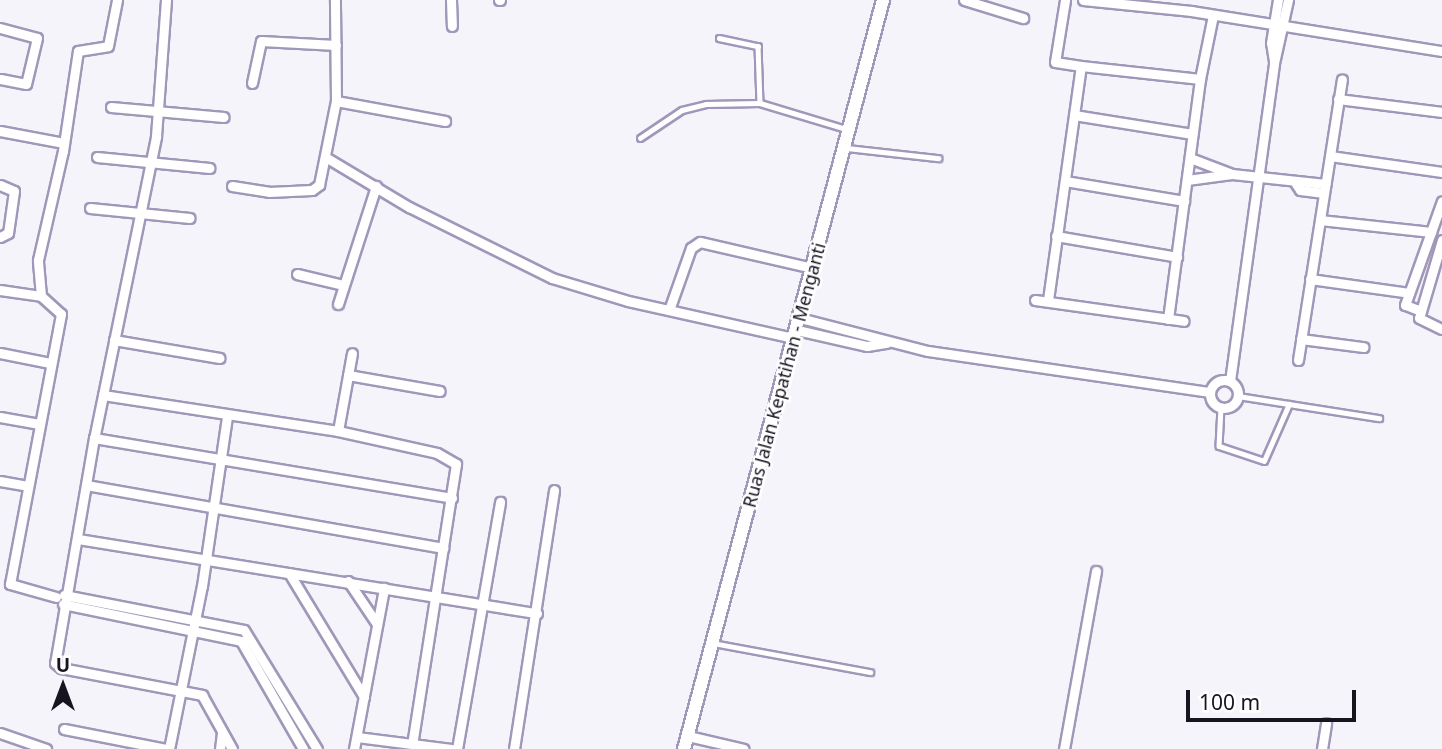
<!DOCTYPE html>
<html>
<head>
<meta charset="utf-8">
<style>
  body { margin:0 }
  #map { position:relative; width:1442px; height:749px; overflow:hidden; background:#f6f4fb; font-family:"Noto Sans",sans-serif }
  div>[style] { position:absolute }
  .roads { filter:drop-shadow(2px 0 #a097b9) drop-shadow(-2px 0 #a097b9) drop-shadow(0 2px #a097b9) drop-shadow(0 -2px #a097b9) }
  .lane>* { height:4.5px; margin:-2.25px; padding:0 2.25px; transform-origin:2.25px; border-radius:2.25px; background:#fff }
  .street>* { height:9px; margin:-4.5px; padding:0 4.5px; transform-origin:4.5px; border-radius:4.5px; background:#fff }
  .street>.ring { margin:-4.5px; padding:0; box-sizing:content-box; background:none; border:9px solid #fff; border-radius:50% }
  .secondary>* { height:12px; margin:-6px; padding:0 6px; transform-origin:6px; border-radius:6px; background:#fff }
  span { translate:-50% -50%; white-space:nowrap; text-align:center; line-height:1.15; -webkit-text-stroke:5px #fff; paint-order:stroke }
  .street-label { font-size:18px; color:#171420 }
  .north { position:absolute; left:28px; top:651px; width:70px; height:70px; -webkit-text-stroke:5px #fff; paint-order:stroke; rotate:0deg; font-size:19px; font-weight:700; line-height:28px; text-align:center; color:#171420 }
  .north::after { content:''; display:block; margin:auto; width:24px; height:32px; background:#171420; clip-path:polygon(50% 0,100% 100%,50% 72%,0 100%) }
  .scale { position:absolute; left:1186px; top:690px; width:170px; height:32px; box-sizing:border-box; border:4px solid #171420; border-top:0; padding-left:9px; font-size:21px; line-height:24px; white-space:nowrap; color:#171420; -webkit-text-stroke:5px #fff; paint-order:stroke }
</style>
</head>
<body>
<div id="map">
  <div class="roads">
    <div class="lane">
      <i style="left:719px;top:38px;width:40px;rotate:12deg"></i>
      <i style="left:758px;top:46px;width:57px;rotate:88deg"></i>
      <i style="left:640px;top:138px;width:50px;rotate:-33.7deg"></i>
      <i style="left:682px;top:110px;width:25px;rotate:-14deg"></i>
      <i style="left:706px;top:104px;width:54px;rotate:-1.1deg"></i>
      <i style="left:760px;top:103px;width:90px;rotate:16.8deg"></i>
      <i style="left:847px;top:148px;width:92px;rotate:6.3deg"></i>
      <i style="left:1238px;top:396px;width:143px;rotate:8.9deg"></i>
      <i style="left:1221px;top:408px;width:38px;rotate:93deg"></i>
      <i style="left:1219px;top:446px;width:47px;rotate:18.4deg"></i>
      <i style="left:1264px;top:461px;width:62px;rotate:-66.3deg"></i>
      <i style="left:713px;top:643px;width:160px;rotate:10.5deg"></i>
    </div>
    <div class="street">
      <i style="left:166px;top:0;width:137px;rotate:94.2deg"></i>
      <i style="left:156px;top:137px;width:307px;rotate:101.6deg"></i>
      <i style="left:94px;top:438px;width:228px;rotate:99.8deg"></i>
      <i style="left:55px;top:663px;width:8px;rotate:40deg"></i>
      <i style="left:61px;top:668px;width:144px;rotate:10.8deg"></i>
      <i style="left:202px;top:695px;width:62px;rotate:60.9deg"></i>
      <i style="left:451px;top:0;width:26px;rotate:88deg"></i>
      <i style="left:499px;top:0;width:1px"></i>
      <i style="left:964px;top:0;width:62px;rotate:17deg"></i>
      <i style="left:1083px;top:0;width:109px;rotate:5.8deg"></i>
      <i style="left:1191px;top:11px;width:254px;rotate:9.1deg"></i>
      <i style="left:0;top:28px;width:38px;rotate:15deg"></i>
      <i style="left:37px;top:38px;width:47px;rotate:103.4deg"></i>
      <i style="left:26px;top:84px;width:26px;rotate:-169deg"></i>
      <i style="left:1274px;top:61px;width:18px;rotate:-99deg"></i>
      <i style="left:1271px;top:43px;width:44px;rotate:-80.8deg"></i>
      <i style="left:1081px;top:66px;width:120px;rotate:6.2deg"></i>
      <i style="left:252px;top:83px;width:43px;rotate:-77.9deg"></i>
      <i style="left:261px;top:41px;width:75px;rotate:3.1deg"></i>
      <i style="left:1338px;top:99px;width:105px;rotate:7.1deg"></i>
      <i style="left:336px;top:101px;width:111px;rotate:10.4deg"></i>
      <i style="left:111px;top:107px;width:113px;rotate:5.1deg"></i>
      <i style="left:1074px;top:115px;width:120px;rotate:9.1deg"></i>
      <i style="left:0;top:131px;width:65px;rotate:10.6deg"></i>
      <i style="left:1330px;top:156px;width:113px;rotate:8.1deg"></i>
      <i style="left:97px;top:157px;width:113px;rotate:5.6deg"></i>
      <i style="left:327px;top:158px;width:96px;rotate:30.9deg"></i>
      <i style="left:409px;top:207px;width:160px;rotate:26.4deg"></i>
      <i style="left:552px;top:278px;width:79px;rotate:16.8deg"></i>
      <i style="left:628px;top:301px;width:170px;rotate:12.6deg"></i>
      <i style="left:1190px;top:158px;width:45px;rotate:20.9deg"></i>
      <i style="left:1232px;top:174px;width:94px;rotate:6.1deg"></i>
      <i style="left:1187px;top:180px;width:45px;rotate:-7.6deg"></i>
      <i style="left:1065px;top:181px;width:121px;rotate:9.5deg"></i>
      <i style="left:1296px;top:184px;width:7px;rotate:56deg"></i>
      <i style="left:1300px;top:190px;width:24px;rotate:7deg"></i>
      <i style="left:0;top:185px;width:15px;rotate:23deg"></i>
      <i style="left:14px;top:191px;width:42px;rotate:98.1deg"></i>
      <i style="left:8px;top:233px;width:9px;rotate:153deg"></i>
      <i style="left:232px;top:186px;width:37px;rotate:9deg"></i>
      <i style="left:269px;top:192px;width:43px;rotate:-2.7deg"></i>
      <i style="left:312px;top:190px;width:9px;rotate:-36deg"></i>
      <i style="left:319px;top:185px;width:86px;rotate:-78.6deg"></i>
      <i style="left:336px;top:101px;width:101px;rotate:-90.6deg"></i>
      <i style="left:90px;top:208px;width:100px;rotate:5.7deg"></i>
      <i style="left:1320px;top:220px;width:112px;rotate:6.2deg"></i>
      <i style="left:1056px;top:236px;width:123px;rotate:9.8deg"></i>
      <i style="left:1442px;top:240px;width:81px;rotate:106.4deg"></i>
      <i style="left:1419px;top:318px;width:25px;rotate:26deg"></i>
      <i style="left:297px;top:274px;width:47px;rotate:13.4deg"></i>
      <i style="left:1310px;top:279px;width:100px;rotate:8deg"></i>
      <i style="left:0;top:290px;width:41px;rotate:8.3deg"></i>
      <i style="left:1035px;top:300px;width:150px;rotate:8deg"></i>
      <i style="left:1048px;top:300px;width:236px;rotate:-82deg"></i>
      <i style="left:1081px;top:66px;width:26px;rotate:-171deg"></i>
      <i style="left:1055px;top:62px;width:63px;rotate:-80.8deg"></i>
      <i style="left:338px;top:304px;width:124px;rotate:-72.1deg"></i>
      <i style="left:669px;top:310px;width:66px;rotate:-70.5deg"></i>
      <i style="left:691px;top:248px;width:11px;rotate:-34deg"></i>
      <i style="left:700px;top:242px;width:116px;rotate:13deg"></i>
      <i style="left:1421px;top:311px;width:17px;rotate:-159deg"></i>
      <i style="left:1405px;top:305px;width:110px;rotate:-70.4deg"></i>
      <i style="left:800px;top:318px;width:132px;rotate:14.5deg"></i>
      <i style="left:928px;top:351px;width:285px;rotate:8.3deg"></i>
      <i style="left:1168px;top:319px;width:242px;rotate:-82.4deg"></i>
      <i style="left:1200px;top:79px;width:65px;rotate:-78.5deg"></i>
      <i style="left:797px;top:330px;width:72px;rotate:12.9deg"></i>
      <i style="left:867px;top:346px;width:20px;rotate:-9deg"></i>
      <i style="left:1301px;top:339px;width:63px;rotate:7.4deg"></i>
      <i style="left:114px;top:340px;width:107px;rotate:9.7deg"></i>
      <i style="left:0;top:353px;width:51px;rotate:11.3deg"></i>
      <i style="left:1298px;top:360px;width:284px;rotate:-81.1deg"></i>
      <i style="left:348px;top:375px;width:93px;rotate:9.9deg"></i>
      <i class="ring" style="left:1210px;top:380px;width:19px;height:19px"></i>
      <i style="left:1230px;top:381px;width:321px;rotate:-82.1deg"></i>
      <i style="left:1274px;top:63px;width:65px;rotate:-77.5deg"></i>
      <i style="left:103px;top:395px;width:238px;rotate:8.7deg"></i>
      <i style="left:338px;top:431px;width:101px;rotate:12.5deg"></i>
      <i style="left:437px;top:453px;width:22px;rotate:30deg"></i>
      <i style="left:456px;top:464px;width:283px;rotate:98.9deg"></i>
      <i style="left:0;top:417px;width:40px;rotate:10deg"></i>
      <i style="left:338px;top:431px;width:79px;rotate:-79.8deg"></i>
      <i style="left:94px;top:438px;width:363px;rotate:9.5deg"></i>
      <i style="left:0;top:481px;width:28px;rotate:10deg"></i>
      <i style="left:86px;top:485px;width:363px;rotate:10deg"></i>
      <i style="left:78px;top:539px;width:465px;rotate:9.2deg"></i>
      <i style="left:289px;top:573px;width:145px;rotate:58.8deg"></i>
      <i style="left:348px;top:581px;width:52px;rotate:56deg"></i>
      <i style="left:64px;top:595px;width:183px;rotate:11deg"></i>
      <i style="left:244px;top:630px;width:140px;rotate:58.5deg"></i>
      <i style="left:56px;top:597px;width:48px;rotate:-164.2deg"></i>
      <i style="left:10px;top:584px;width:275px;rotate:-79.3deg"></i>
      <i style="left:61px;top:314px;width:27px;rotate:-138deg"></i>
      <i style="left:41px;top:296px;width:36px;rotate:-95deg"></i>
      <i style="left:38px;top:260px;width:112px;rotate:-77.1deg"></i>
      <i style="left:63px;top:151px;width:101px;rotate:-81.5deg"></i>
      <i style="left:78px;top:51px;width:30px;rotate:-9deg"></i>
      <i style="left:108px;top:46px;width:47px;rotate:-78.9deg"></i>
      <i style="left:63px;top:604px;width:182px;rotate:11.7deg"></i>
      <i style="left:241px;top:641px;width:125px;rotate:60.1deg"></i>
      <i style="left:64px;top:729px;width:104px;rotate:11.1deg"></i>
      <i style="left:0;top:733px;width:49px;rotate:19.2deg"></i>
      <i style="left:688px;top:736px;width:57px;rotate:13.1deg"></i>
      <i style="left:357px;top:737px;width:95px;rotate:7.3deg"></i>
      <i style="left:169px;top:749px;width:166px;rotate:-78.6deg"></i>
      <i style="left:202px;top:586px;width:172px;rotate:-81.6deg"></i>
      <i style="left:220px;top:749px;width:17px;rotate:-83deg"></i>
      <i style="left:354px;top:749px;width:164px;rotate:-79.4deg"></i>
      <i style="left:457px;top:749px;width:251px;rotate:-80.1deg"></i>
      <i style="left:514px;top:749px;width:262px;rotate:-81.2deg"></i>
      <i style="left:1064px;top:749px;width:181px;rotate:-79.8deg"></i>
      <i style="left:1322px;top:749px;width:26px;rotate:-81deg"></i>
    </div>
    <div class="secondary">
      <i style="left:684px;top:749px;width:775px;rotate:-75.12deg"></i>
    </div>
  </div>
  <div class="street-label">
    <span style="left:784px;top:375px;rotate:-75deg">Ruas Jalan Kepatihan - Menganti</span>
  </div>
  <div class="north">U</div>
  <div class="scale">100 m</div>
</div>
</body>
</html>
